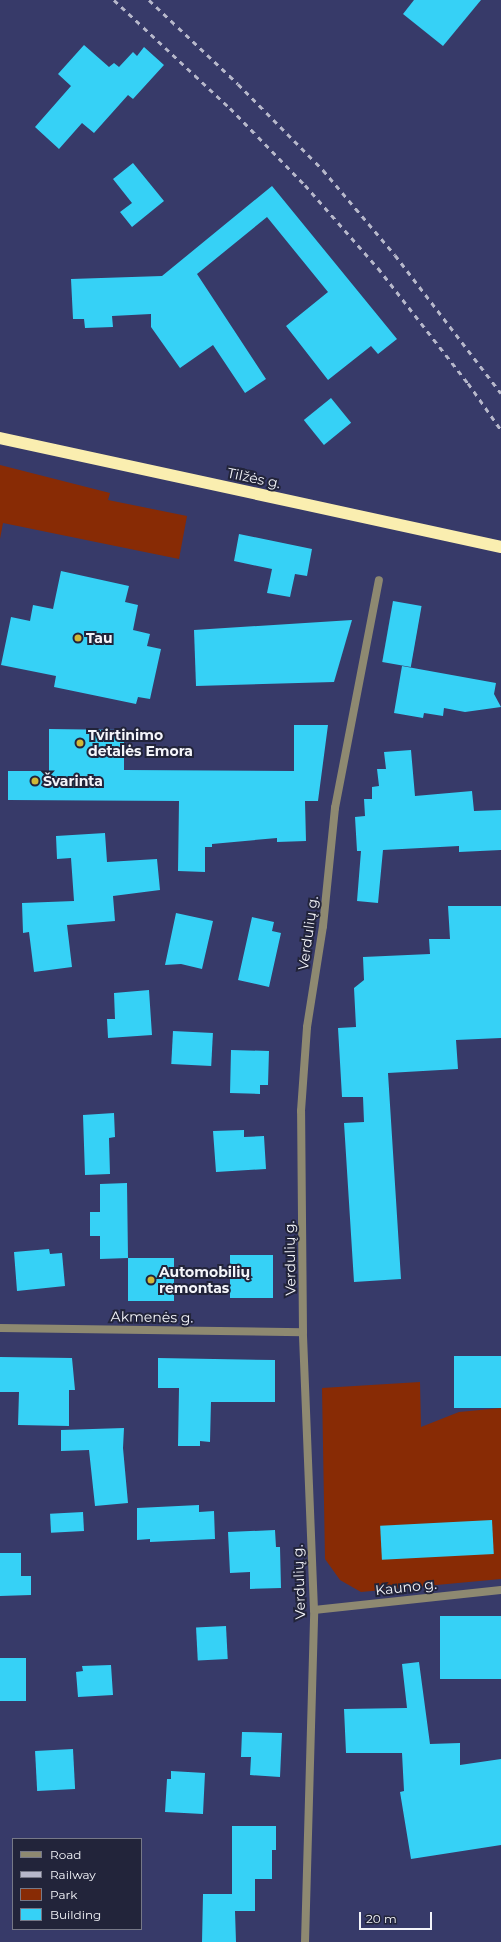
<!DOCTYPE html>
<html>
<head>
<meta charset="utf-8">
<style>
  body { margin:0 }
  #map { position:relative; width:501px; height:1942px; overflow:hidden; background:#373a69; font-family:Montserrat,sans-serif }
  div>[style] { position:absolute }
  .green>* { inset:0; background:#882b05 }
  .building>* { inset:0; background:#36d1f6; transform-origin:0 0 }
  .street>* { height:8px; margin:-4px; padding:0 4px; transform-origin:4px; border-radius:4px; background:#8e8971 }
  .highway>* { height:12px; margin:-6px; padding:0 6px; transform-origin:6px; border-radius:6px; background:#faeeb0 }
  .rail>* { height:3px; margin-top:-1.5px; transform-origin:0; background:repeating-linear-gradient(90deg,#b7b8cb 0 5px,transparent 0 10px) }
  .dots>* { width:11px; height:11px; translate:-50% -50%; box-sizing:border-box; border:2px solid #22243a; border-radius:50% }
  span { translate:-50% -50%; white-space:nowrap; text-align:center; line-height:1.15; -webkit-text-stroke:4px #22243a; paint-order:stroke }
  .street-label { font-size:14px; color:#f4f5fa }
  .poi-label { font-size:14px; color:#f4f5fa; font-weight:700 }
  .left { translate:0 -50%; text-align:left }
  .legend { position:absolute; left:12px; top:1838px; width:130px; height:92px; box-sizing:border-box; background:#22243a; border:1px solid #767887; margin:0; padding:5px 7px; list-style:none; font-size:12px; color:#f4f5fa }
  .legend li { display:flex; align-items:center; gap:8px; height:20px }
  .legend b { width:20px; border:1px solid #767887 }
  .scale { position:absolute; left:359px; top:1912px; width:73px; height:18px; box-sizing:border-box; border:2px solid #f4f5fa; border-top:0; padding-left:5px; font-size:12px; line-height:14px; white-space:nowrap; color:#f4f5fa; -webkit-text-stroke:3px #22243a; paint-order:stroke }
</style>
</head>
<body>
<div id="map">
  <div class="green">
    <i style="clip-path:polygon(0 465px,110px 493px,108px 500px,187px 516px,179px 559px,3px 523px,0 539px)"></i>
    <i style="clip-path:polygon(420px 1382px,421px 1427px,459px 1412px,501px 1408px,501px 1579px,361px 1592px,340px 1580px,325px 1559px,322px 1388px)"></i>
  </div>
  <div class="building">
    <i style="clip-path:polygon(414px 0,481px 0,443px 46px,403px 14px)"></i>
    <i style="clip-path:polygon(84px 45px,109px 67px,114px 63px,119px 67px,133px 52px,137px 56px,144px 47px,164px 65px,133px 99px,128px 95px,94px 133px,82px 123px,59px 149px,35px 127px,71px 86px,58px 74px)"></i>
    <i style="clip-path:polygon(133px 163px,164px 201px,132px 227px,120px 212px,132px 203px,113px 179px)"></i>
    <i style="clip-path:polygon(272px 186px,397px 339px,378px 354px,371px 346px,328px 380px,286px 326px,328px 292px,267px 217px,197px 274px,266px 379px,245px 393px,213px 345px,180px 368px,151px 327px,151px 314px,112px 316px,113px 327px,85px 328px,84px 319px,73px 319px,71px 279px,162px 276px)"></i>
    <i style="left:331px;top:398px;width:32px;height:35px;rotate:51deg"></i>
    <i style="clip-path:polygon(239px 534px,312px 549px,307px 576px,295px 574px,290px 597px,267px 593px,272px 569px,234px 561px)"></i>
    <i style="clip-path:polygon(61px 571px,129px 586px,125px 602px,138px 605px,133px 630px,150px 634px,147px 646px,161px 649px,150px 699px,138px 697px,136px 704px,54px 687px,56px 676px,1px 665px,11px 617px,30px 621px,33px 605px,53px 609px)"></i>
    <i style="left:393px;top:601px;width:29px;height:62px;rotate:10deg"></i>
    <i style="clip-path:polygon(352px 620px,334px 682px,196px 686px,194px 630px)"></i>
    <i style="clip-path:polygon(402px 666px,496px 683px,494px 694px,501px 707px,465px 712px,444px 708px,443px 716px,424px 713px,423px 718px,394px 713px)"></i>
    <i style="clip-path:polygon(294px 725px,328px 725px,318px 801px,305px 801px,306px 841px,277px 842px,277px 838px,212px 844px,212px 847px,205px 847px,205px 872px,178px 871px,179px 801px,8px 800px,8px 771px,49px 771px,49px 729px,124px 730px,124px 770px,294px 771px)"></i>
    <i style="clip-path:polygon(411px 750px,415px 796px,472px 791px,474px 811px,501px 810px,501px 850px,459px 852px,459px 846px,383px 850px,378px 903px,357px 901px,361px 851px,357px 851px,355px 817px,365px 816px,364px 799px,372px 799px,372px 787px,379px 786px,377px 769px,386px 769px,384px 752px)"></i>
    <i style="clip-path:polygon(105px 833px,107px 862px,157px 859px,160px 890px,113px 896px,115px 921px,67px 925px,72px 967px,34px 972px,29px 932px,23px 933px,22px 903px,74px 901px,71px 858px,57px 859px,56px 836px)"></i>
    <i style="clip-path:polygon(448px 906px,501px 906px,501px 1038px,456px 1040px,458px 1069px,388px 1073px,401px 1279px,354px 1282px,344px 1123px,364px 1122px,363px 1097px,342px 1097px,338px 1028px,356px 1027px,354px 988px,364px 980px,363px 957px,430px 954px,429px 939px,450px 939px)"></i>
    <i style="clip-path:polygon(176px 913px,213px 921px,202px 969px,181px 964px,165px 965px)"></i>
    <i style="clip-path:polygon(252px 917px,274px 922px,272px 931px,281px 933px,269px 987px,238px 980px)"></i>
    <i style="clip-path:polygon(149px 990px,152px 1035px,108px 1038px,107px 1019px,115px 1019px,114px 993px)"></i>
    <i style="left:173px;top:1031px;width:40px;height:33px;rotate:3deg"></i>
    <i style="clip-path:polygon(231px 1050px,269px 1051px,268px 1085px,260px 1085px,260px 1094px,230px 1093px)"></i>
    <i style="clip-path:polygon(114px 1113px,115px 1137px,109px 1138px,110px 1174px,85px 1175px,83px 1115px)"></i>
    <i style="clip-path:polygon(244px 1130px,244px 1137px,264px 1136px,266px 1169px,216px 1172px,213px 1131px)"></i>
    <i style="clip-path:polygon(127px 1183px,128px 1258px,100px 1259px,100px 1236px,90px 1236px,90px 1212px,100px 1212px,100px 1184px)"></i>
    <i style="clip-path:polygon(49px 1249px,50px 1254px,62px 1253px,65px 1286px,17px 1291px,14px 1252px)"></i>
    <i style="left:230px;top:1255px;width:43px;height:43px"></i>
    <i style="left:128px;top:1258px;width:46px;height:43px"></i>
    <i style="left:501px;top:1356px;width:52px;height:47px;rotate:90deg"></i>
    <i style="clip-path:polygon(0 1357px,72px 1358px,75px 1390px,69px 1390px,69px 1426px,18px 1425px,19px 1392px,0 1392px)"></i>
    <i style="clip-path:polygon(158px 1358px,275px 1360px,275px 1402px,211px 1402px,210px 1442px,200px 1441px,200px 1446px,178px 1446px,179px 1388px,158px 1388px)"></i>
    <i style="clip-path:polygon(124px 1428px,123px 1448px,128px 1503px,95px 1506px,89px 1450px,61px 1451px,61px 1430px)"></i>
    <i style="clip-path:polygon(199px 1505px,199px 1512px,214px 1511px,215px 1539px,150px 1542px,150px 1539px,137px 1540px,137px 1508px)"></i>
    <i style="left:83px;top:1512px;width:19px;height:33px;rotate:87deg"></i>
    <i style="left:492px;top:1520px;width:34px;height:112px;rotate:87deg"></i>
    <i style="clip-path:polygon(275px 1530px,276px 1547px,280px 1547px,281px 1588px,250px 1589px,250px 1572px,230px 1573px,228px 1532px)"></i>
    <i style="clip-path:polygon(0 1553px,21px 1553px,21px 1576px,31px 1576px,31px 1595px,0 1596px)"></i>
    <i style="left:501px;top:1616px;width:63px;height:61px;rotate:90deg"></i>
    <i style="left:226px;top:1626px;width:33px;height:30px;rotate:87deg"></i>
    <i style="left:0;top:1658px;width:26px;height:43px"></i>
    <i style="clip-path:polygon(419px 1662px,430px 1744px,460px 1743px,460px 1765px,501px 1759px,501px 1845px,411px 1859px,400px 1792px,404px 1791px,402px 1753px,346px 1753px,344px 1709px,407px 1708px,402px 1664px)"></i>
    <i style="clip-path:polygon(111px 1665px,113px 1695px,78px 1697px,76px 1672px,83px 1671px,82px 1666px)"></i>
    <i style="clip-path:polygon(242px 1732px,282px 1733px,280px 1777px,250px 1775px,251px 1757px,241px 1757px)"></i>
    <i style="left:73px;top:1749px;width:40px;height:38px;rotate:87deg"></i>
    <i style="clip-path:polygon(171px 1771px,205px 1773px,203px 1814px,165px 1812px,167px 1779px,171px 1779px)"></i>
    <i style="clip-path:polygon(232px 1826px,276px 1826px,276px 1850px,272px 1850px,272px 1879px,255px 1879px,255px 1911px,235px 1911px,236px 1942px,202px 1942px,203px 1894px,232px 1894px)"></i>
  </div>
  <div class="street">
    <i style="left:0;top:1328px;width:303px;rotate:0.8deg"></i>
    <i style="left:314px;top:1610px;width:188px;rotate:-6.1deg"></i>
    <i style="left:305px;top:1942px;width:332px;rotate:-88.4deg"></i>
    <i style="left:314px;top:1610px;width:278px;rotate:-92.3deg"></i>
    <i style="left:303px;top:1332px;width:221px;rotate:-90.5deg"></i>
    <i style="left:301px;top:1111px;width:84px;rotate:-85.9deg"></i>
    <i style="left:307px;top:1027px;width:102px;rotate:-81deg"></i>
    <i style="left:323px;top:926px;width:119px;rotate:-84.2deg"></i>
    <i style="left:335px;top:808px;width:232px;rotate:-79.1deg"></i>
  </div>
  <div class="highway">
    <i style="left:0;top:438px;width:513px;rotate:12.27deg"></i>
  </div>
  <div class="rail">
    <i style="left:114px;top:0;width:158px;rotate:43deg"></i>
    <i style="left:230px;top:108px;width:107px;rotate:45.8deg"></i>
    <i style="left:305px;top:185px;width:111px;rotate:48.7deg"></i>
    <i style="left:378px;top:268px;width:146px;rotate:52deg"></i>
    <i style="left:468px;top:383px;width:57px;rotate:54.9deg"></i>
    <i style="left:149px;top:0;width:122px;rotate:43.3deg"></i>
    <i style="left:238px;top:84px;width:121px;rotate:45.3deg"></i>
    <i style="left:323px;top:170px;width:111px;rotate:49.7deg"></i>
    <i style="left:395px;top:255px;width:174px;rotate:52.5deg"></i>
  </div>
  <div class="dots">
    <i style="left:78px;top:638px;background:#cfb837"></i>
    <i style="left:80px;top:743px;background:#cfb837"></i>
    <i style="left:35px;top:781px;background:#cfb837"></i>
    <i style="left:151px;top:1280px;background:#cfb837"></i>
  </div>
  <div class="street-label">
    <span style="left:254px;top:478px;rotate:12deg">Tilžės g.</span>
    <span style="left:308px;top:933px;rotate:-82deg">Verdulių g.</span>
    <span style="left:290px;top:1258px;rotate:-91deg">Verdulių g.</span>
    <span style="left:152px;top:1317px;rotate:1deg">Akmenės g.</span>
    <span style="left:299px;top:1582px;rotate:-92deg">Verdulių g.</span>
    <span style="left:406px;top:1587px;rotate:-6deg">Kauno g.</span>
  </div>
  <div class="poi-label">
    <span class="left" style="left:86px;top:638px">Tau</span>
    <span class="left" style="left:88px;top:743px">Tvirtinimo<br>detalės Emora</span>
    <span class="left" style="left:43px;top:781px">Švarinta</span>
    <span class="left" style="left:159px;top:1280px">Automobilių<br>remontas</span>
  </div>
  <ul class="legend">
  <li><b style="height:5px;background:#8e8971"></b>Road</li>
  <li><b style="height:5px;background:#b7b8cb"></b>Railway</li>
  <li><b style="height:11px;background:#882b05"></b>Park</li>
  <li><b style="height:11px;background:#36d1f6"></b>Building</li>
  </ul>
  <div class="scale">20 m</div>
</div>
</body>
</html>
